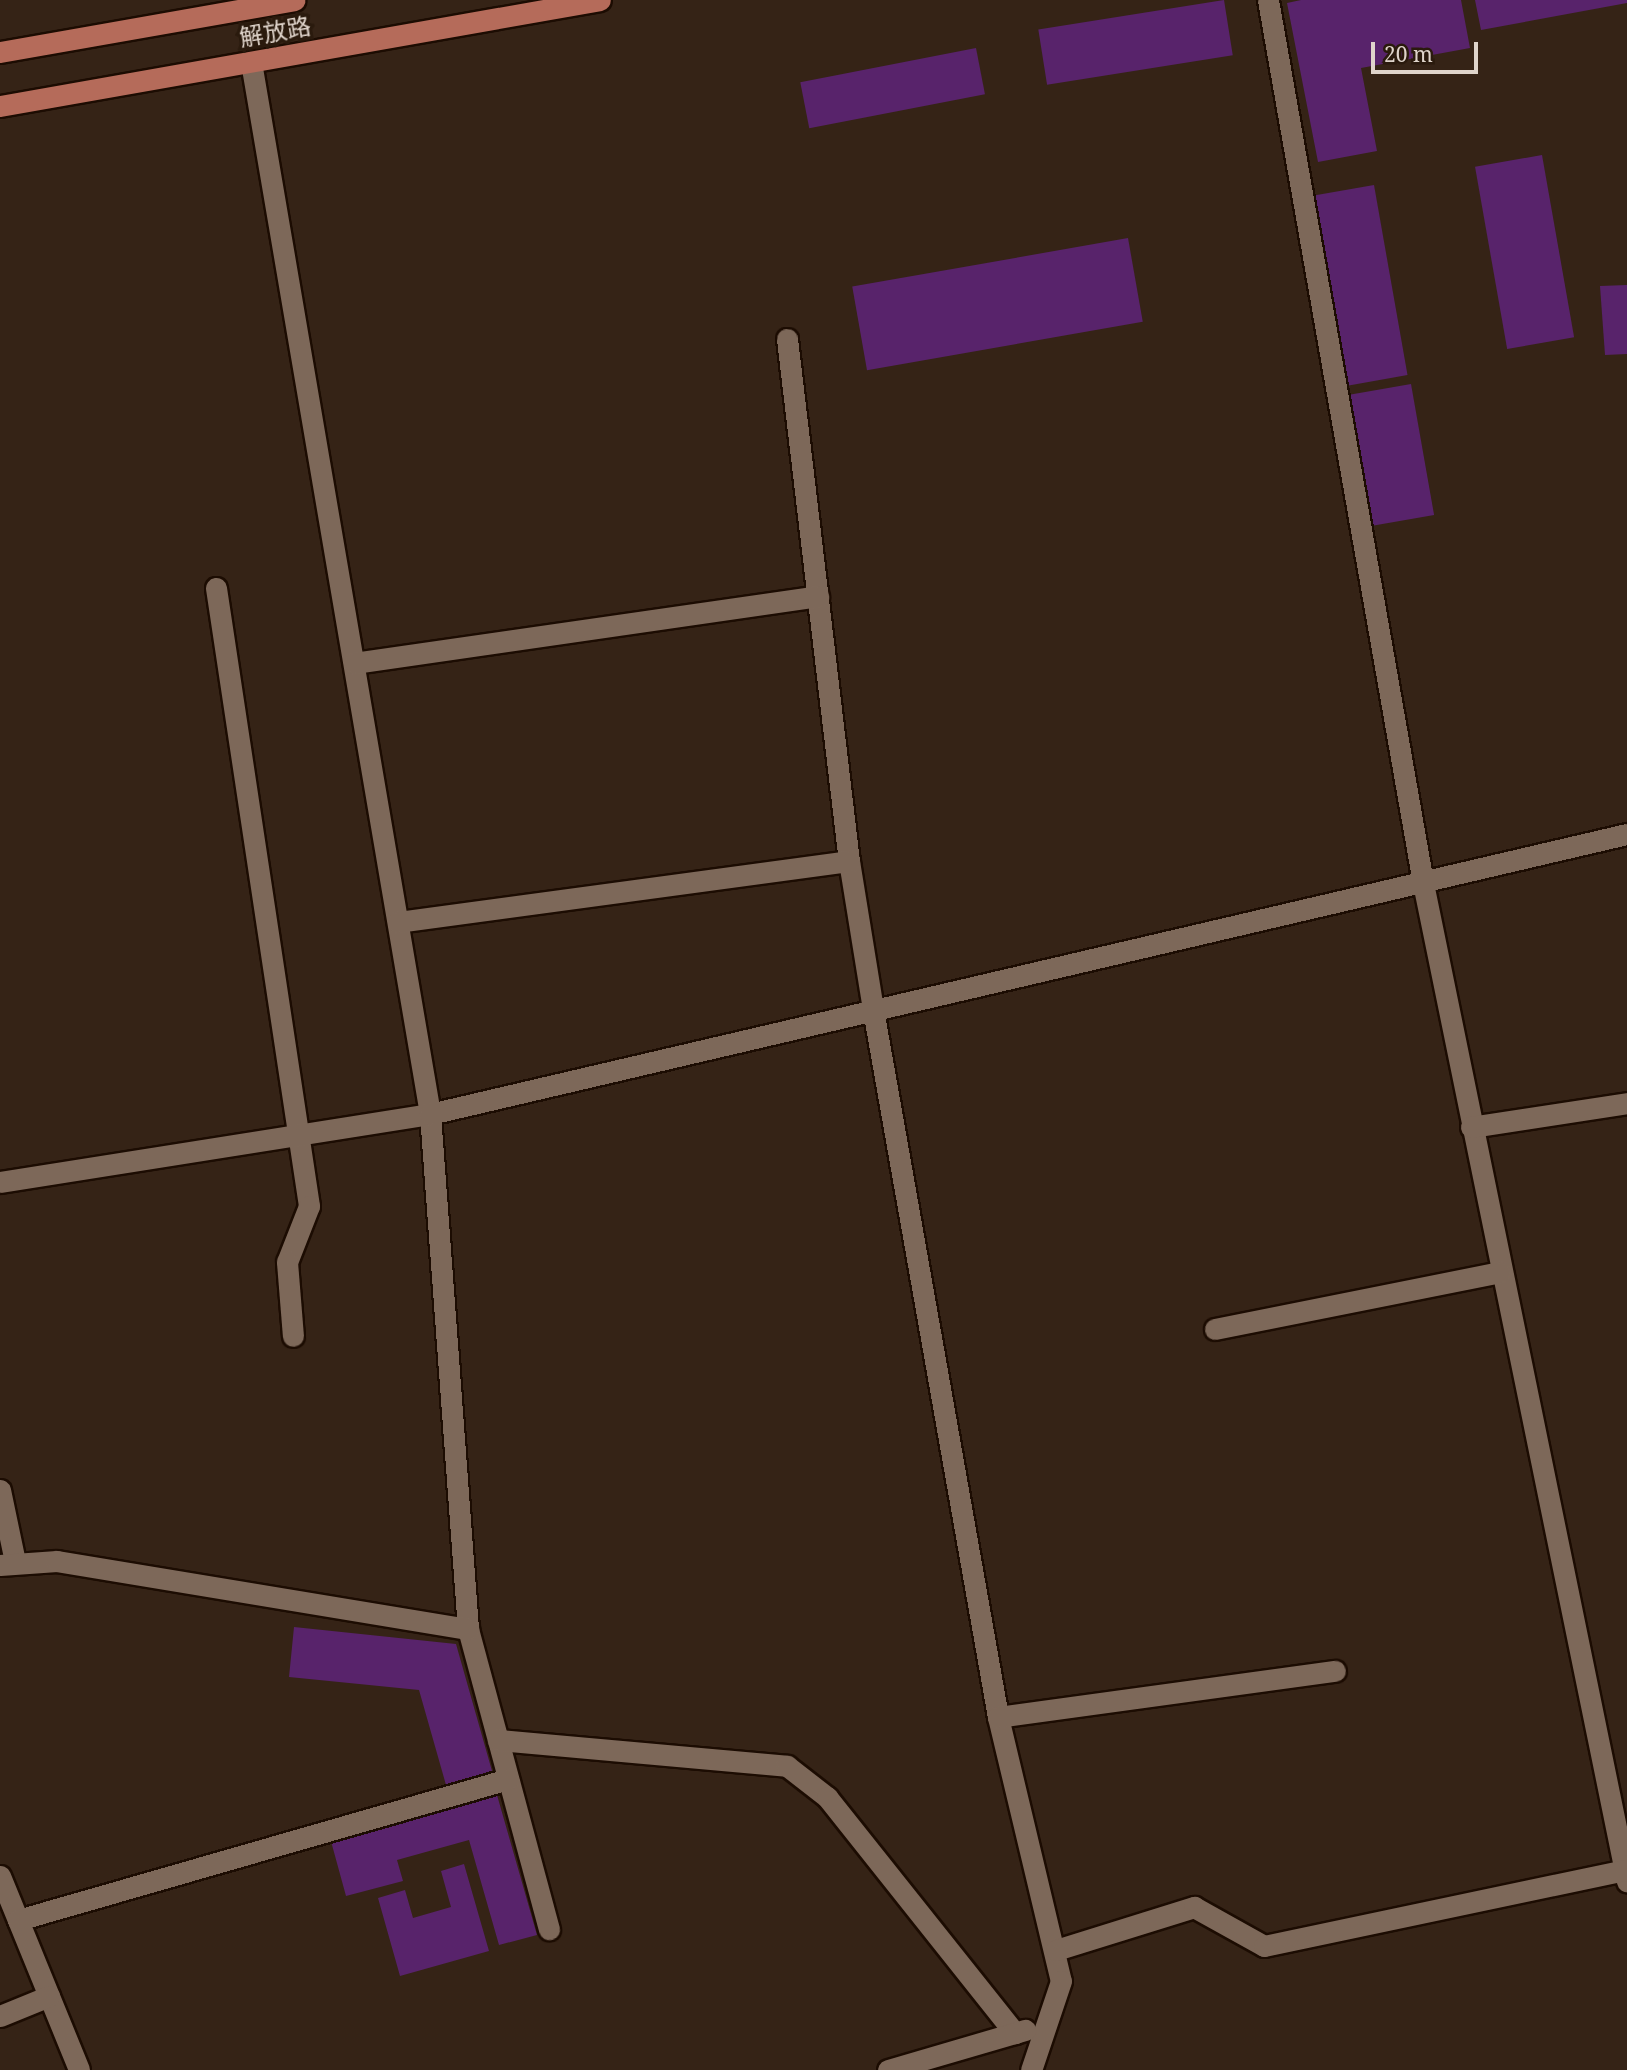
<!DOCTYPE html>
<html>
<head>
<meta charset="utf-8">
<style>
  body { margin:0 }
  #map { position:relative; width:1627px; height:2070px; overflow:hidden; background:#352316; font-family:"Noto Serif","Noto Sans SC",serif }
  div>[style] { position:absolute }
  .building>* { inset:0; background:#58236b; transform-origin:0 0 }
  .roads { filter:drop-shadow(2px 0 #1c0c02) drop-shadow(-2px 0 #1c0c02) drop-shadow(0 2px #1c0c02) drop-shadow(0 -2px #1c0c02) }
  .minor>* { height:21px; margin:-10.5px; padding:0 10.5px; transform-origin:10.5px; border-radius:10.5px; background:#7d6859 }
  .major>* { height:21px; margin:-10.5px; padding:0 10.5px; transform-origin:10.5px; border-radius:10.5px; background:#b56b5a }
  span { translate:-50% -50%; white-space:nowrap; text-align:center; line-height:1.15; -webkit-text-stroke:7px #2a1a0d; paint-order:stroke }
  .street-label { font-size:24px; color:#dfd4cb }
  .scale { position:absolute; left:1371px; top:42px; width:107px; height:32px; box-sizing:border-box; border:4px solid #dfd4cb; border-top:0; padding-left:9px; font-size:21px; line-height:24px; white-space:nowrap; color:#dfd4cb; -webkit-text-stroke:5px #2a1a0d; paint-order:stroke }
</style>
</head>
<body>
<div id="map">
  <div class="building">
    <i style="left:1224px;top:0;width:56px;height:188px;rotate:81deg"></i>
    <i style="clip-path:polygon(1301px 0,1461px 0,1470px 48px,1361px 68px,1377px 151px,1318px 162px,1287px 3px)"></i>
    <i style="clip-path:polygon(1475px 0,1627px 0,1627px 3px,1481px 30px)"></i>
    <i style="left:976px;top:48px;width:47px;height:179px;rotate:79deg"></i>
    <i style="left:1542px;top:155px;width:185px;height:68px;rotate:80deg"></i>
    <i style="left:1374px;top:185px;width:193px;height:61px;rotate:80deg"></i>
    <i style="left:1128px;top:238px;width:85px;height:280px;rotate:80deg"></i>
    <i style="clip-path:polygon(1627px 285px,1627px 354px,1605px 355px,1600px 286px)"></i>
    <i style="left:1411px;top:384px;width:133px;height:64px;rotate:80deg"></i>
    <i style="clip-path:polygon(294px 1627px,456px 1644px,492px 1771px,446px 1785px,419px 1690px,289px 1677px)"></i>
    <i style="clip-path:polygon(495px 1788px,537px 1935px,499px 1945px,469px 1840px,397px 1860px,403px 1881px,346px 1896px,329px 1834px)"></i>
    <i style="clip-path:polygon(464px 1864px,489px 1951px,400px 1976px,378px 1898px,405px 1890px,413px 1918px,451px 1907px,441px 1871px)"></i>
  </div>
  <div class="roads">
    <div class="minor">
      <i style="left:1268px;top:0;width:897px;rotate:80.04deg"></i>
      <i style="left:1423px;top:883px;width:1019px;rotate:78.45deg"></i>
      <i style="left:251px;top:62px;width:1067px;rotate:80.34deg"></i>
      <i style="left:430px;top:1114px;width:516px;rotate:85.78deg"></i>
      <i style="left:468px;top:1629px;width:311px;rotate:74.9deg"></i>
      <i style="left:787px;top:339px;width:526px;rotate:83.23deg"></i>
      <i style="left:849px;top:861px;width:156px;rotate:80.8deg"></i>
      <i style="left:874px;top:1015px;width:713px;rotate:79.98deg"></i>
      <i style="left:998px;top:1717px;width:271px;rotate:76.6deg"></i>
      <i style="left:1061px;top:1981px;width:94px;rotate:108.6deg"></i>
      <i style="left:216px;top:588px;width:625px;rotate:81.44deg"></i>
      <i style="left:309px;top:1206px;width:60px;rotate:111.4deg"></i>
      <i style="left:287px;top:1262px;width:74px;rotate:85.4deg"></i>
      <i style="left:354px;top:663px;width:469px;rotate:-8.2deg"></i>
      <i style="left:398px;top:922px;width:455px;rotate:-7.7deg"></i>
      <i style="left:1471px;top:1127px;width:158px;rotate:-8.7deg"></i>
      <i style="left:0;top:1182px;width:435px;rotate:-9deg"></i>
      <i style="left:430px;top:1114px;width:1229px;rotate:-13.17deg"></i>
      <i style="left:1215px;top:1329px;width:290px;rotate:-11.3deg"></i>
      <i style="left:0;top:1490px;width:74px;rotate:78.2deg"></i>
      <i style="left:0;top:1565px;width:57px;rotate:-4deg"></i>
      <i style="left:57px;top:1561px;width:417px;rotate:9.4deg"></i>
      <i style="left:998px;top:1717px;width:340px;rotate:-7.8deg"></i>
      <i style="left:498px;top:1740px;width:290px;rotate:5.1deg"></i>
      <i style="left:787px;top:1766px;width:51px;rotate:37.8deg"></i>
      <i style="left:827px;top:1797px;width:302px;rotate:51.5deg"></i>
      <i style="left:0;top:1876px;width:209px;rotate:67.8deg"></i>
      <i style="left:18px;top:1920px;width:510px;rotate:-16.05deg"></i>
      <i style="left:1056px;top:1950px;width:145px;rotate:-17.3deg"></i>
      <i style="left:1194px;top:1907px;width:80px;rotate:29.1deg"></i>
      <i style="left:1264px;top:1946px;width:369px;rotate:-11.9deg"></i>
      <i style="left:0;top:2016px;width:53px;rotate:-22.2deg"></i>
      <i style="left:888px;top:2070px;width:143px;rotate:-16.3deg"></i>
    </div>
    <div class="major">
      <i style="left:0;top:52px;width:299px;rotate:-10deg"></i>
      <i style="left:0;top:106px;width:609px;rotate:-10.02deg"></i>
    </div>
  </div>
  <div class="street-label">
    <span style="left:275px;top:31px;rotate:-10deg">解放路</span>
  </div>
  <div class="scale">20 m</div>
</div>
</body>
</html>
